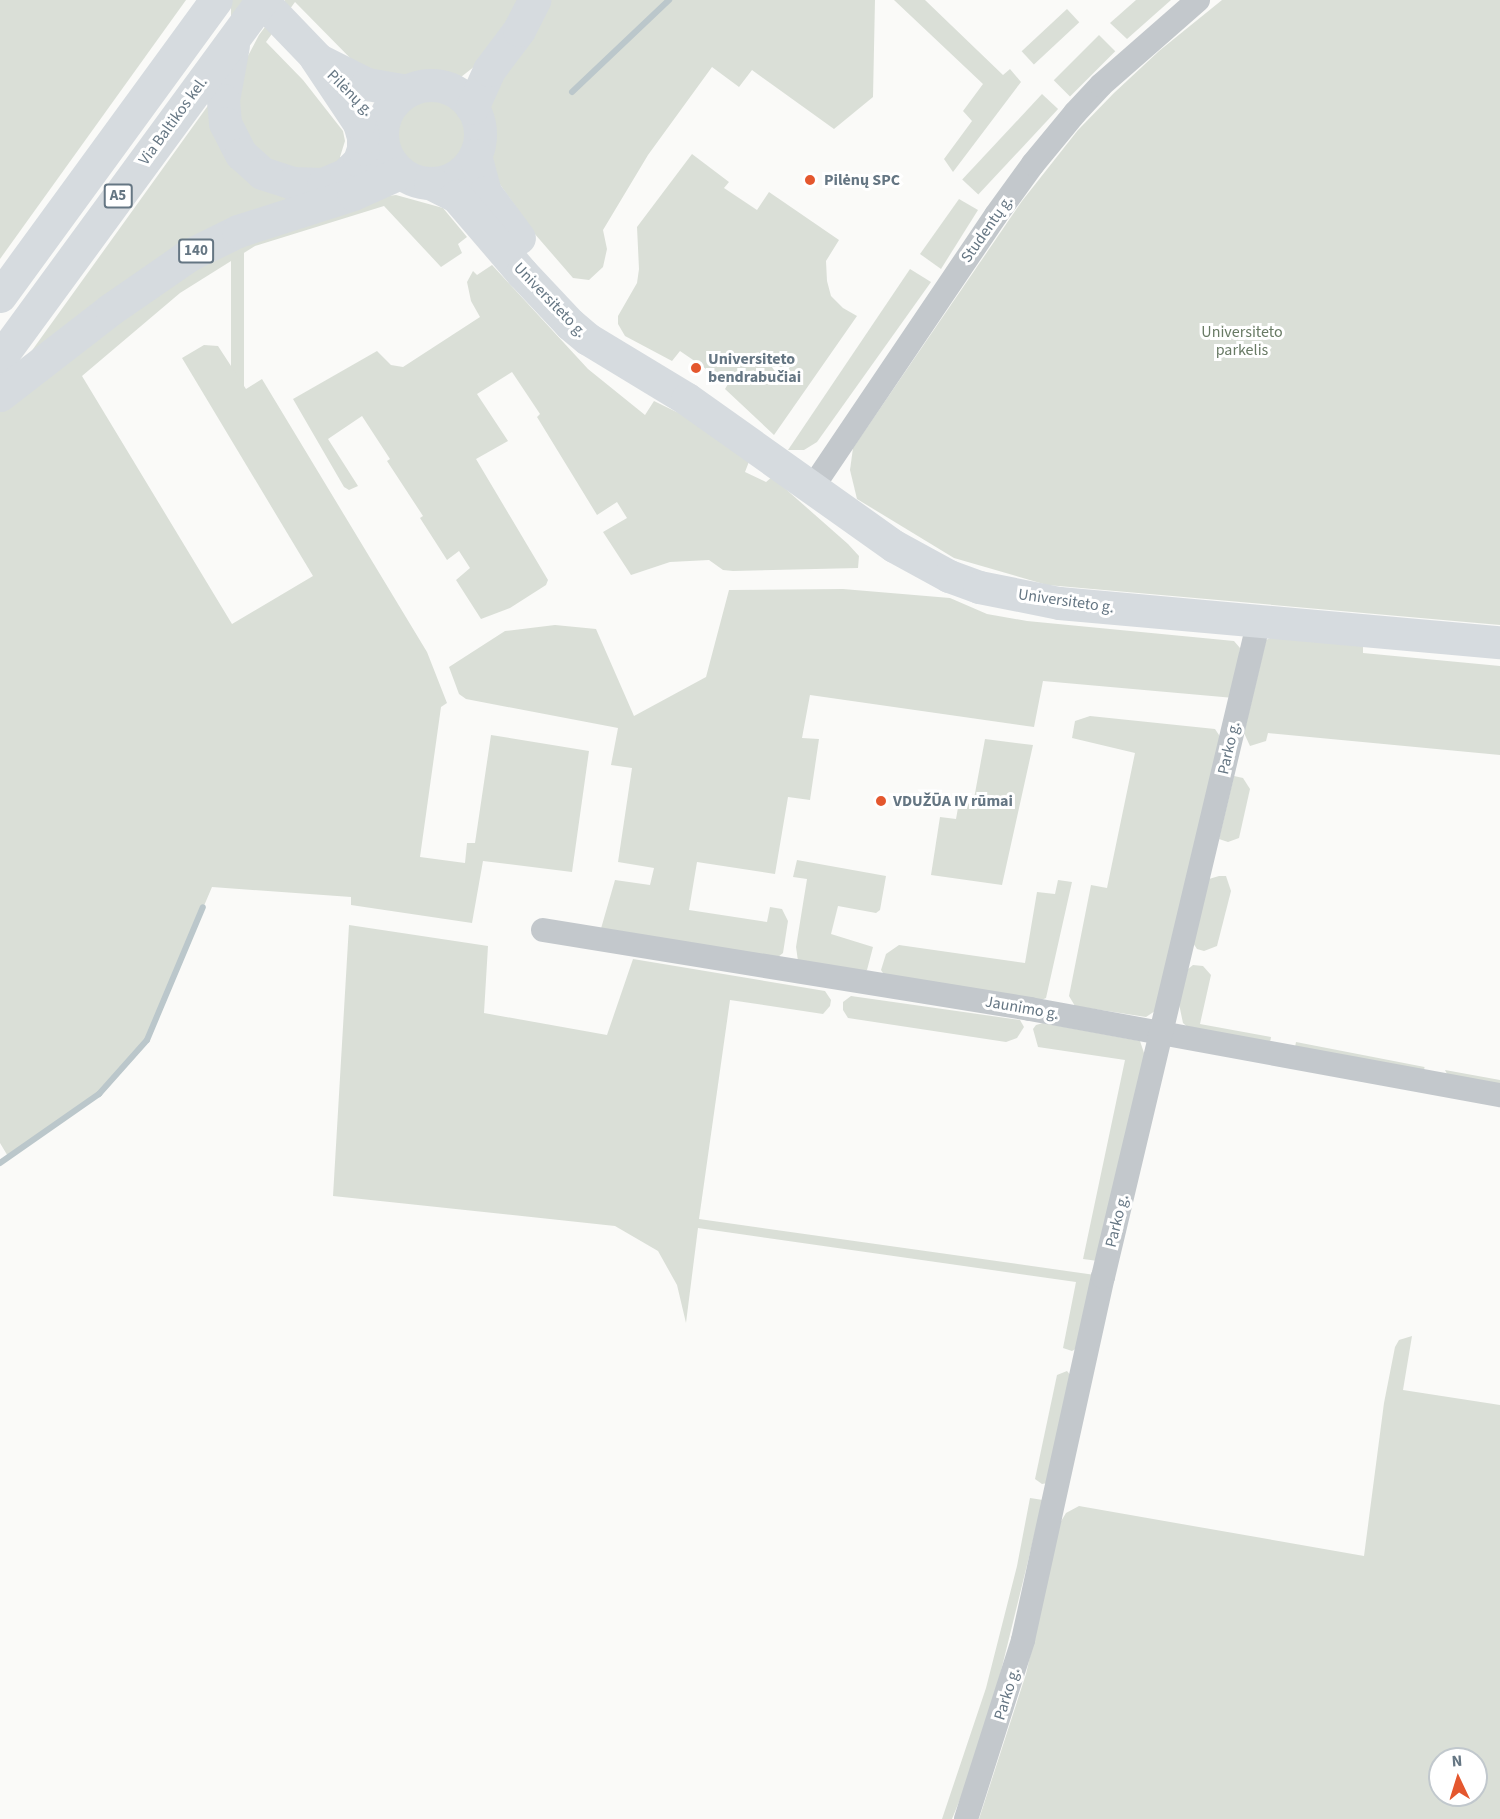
<!DOCTYPE html>
<html>
<head>
<meta charset="utf-8">
<style>
  body { margin:0 }
  #map { position:relative; width:1500px; height:1819px; overflow:hidden; background:#fafaf8; font-family:"Source Sans 3",sans-serif }
  div>[style] { position:absolute }
  .green>* { inset:0; background:#dadfd7; transform-origin:0 0 }
  .round { border-radius:50% }
  .stream>* { height:6px; margin:-3px; padding:0 3px; transform-origin:3px; border-radius:3px; background:#bbc7cb }
  .minor>* { height:24px; margin:-12px; padding:0 12px; transform-origin:12px; border-radius:12px; background:#c3c8cc }
  .secondary>* { height:33px; margin:-16.5px; padding:0 16.5px; transform-origin:16.5px; border-radius:16.5px; background:#d6dbdf }
  .secondary>.ring { margin:-16.5px; padding:0; box-sizing:content-box; background:none; border:33px solid #d6dbdf; border-radius:50% }
  .trunk>* { height:33px; margin:-16.5px; padding:0 16.5px; transform-origin:16.5px; border-radius:16.5px; background:#d6dbdf }
  .dots>* { width:16px; height:16px; translate:-50% -50%; box-sizing:border-box; border:3px solid #fff; border-radius:50% }
  span { translate:-50% -50%; white-space:nowrap; text-align:center; line-height:1.15; -webkit-text-stroke:6px #fff; paint-order:stroke }
  .shield-label span { padding:2px 4px; background:#fff; border:2px solid; border-radius:4px; -webkit-text-stroke-width:0 }
  .shield-label { font-size:15px; color:#657683; font-weight:700 }
  .street-label { font-size:16px; color:#657683 }
  .poi-label { font-size:16px; color:#657683; font-weight:700 }
  .left { translate:0 -50%; text-align:left }
  .park-label { font-size:16px; color:#687a64 }
  .north { position:absolute; left:1428px; top:1747px; width:60px; height:60px; box-sizing:border-box; background:#fff; border:2px solid #c1c8cd; border-radius:50%; rotate:356deg; font-size:16px; font-weight:700; line-height:24px; text-align:center; color:#657683 }
  .north::after { content:''; display:block; margin:auto; width:21px; height:27px; background:#e4572e; clip-path:polygon(50% 0,100% 100%,50% 72%,0 100%) }
</style>
</head>
<body>
<div id="map">
  <div class="green">
    <i style="clip-path:polygon(0 0,186px 0,0 259px)"></i>
    <i style="left:231px;top:0;width:13px;height:393px"></i>
    <i style="clip-path:polygon(285px 0,522px 0,475px 66px,461px 77px,399px 77px,358px 66px,295px 2px,266px 42px,303px 80px,343px 131px,345px 141px,340px 157px,347px 162px,335px 170px,273px 168px,238px 126px,240px 71px,259px 35px)"></i>
    <i style="clip-path:polygon(550px 0,875px 0,873px 97px,834px 129px,752px 70px,739px 87px,712px 67px,648px 155px,603px 230px,607px 249px,603px 267px,589px 280px,573px 278px,534px 233px,499px 183px,489px 162px,488px 96px,542px 18px)"></i>
    <i style="clip-path:polygon(894px 0,925px 0,1003px 75px,1010px 69px,1021px 82px,953px 172px,944px 159px,972px 121px,963px 111px,983px 84px)"></i>
    <i style="clip-path:polygon(1136px 0,1171px 0,1127px 39px,1110px 23px)"></i>
    <i style="clip-path:polygon(1222px 0,1500px 0,1500px 625px,1047px 585px,954px 558px,857px 499px,850px 470px,853px 448px,1022px 201px,1078px 130px,1114px 93px,1159px 51px)"></i>
    <i style="left:1067px;top:9px;width:18px;height:62px;rotate:47deg"></i>
    <i style="left:1099px;top:35px;width:23px;height:64px;rotate:45deg"></i>
    <i style="left:1042px;top:94px;width:22px;height:117px;rotate:43deg"></i>
    <i class="round" style="left:396px;top:99px;width:70px;height:70px"></i>
    <i style="clip-path:polygon(212px 100px,218px 137px,308px 198px,28px 356px)"></i>
    <i style="clip-path:polygon(692px 154px,729px 182px,724px 188px,757px 210px,769px 192px,839px 240px,826px 261px,827px 281px,831px 296px,843px 308px,857px 316px,774px 435px,725px 389px,728px 384px,680px 351px,672px 361px,625px 336px,618px 324px,618px 316px,637px 283px,639px 269px,637px 227px)"></i>
    <i style="clip-path:polygon(396px 195px,443px 208px,467px 237px,458px 244px,462px 253px,441px 267px,384px 206px,255px 246px,180px 293px,82px 376px,232px 624px,313px 576px,182px 358px,204px 345px,218px 346px,246px 389px,262px 379px,427px 652px,447px 703px,441px 707px,420px 857px,465px 863px,467px 843px,475px 843px,491px 735px,589px 751px,572px 872px,483px 861px,472px 923px,351px 905px,351px 897px,212px 887px,147px 1040px,99px 1094px,9px 1158px,0 1143px,0 411px,62px 363px,235px 243px,379px 197px)"></i>
    <i style="clip-path:polygon(959px 199px,978px 210px,941px 269px,920px 254px)"></i>
    <i style="clip-path:polygon(492px 265px,588px 369px,645px 415px,654px 401px,699px 423px,750px 459px,745px 472px,766px 482px,772px 477px,848px 544px,859px 556px,858px 568px,733px 571px,723px 570px,709px 560px,670px 562px,631px 575px,603px 532px,627px 518px,617px 502px,597px 515px,537px 417px,540px 414px,512px 372px,477px 394px,508px 441px,476px 459px,548px 580px,546px 585px,510px 608px,481px 619px,456px 580px,470px 568px,459px 551px,447px 560px,420px 518px,423px 516px,387px 461px,390px 459px,362px 416px,328px 439px,358px 486px,349px 490px,344px 487px,293px 399px,377px 351px,391px 365px,403px 367px,480px 317px,471px 301px,467px 282px,473px 271px,477px 275px)"></i>
    <i style="clip-path:polygon(910px 269px,931px 282px,817px 442px,804px 450px,788px 450px)"></i>
    <i style="clip-path:polygon(843px 589px,950px 598px,987px 614px,1027px 621px,1234px 641px,1240px 648px,1234px 698px,1043px 681px,1034px 727px,810px 695px,802px 738px,819px 739px,810px 800px,788px 797px,775px 874px,697px 862px,689px 910px,767px 922px,770px 907px,782px 909px,788px 921px,783px 953px,773px 961px,600px 932px,615px 880px,650px 885px,654px 868px,618px 862px,632px 768px,611px 765px,618px 728px,466px 699px,459px 694px,449px 667px,505px 631px,555px 625px,596px 629px,634px 716px,706px 677px,729px 590px)"></i>
    <i style="clip-path:polygon(1270px 638px,1363px 645px,1363px 653px,1500px 666px,1500px 755px,1268px 733px,1266px 741px,1250px 746px,1244px 733px,1266px 640px)"></i>
    <i style="clip-path:polygon(1090px 716px,1215px 729px,1221px 738px,1158px 1009px,1146px 1017px,1075px 1006px,1069px 996px,1091px 885px,1107px 888px,1135px 753px,1072px 738px,1075px 721px)"></i>
    <i style="clip-path:polygon(985px 739px,1033px 745px,1002px 885px,931px 875px,940px 817px,956px 819px,959px 802px,973px 804px)"></i>
    <i style="clip-path:polygon(1234px 776px,1243px 778px,1250px 789px,1239px 838px,1228px 842px,1219px 839px)"></i>
    <i style="clip-path:polygon(797px 860px,886px 876px,880px 910px,876px 913px,838px 906px,831px 934px,873px 947px,867px 970px,860px 975px,798px 961px,796px 947px,807px 879px,793px 877px)"></i>
    <i style="clip-path:polygon(1219px 876px,1226px 876px,1231px 891px,1217px 946px,1204px 951px,1197px 949px,1193px 943px,1209px 879px)"></i>
    <i style="clip-path:polygon(1058px 880px,1072px 882px,1046px 998px,1039px 1001px,885px 976px,881px 970px,886px 954px,899px 945px,1025px 963px,1037px 892px,1055px 894px)"></i>
    <i style="clip-path:polygon(349px 925px,488px 946px,484px 1013px,607px 1035px,633px 959px,825px 991px,831px 1000px,830px 1006px,823px 1014px,730px 1000px,699px 1219px,1095px 1275px,1079px 1347px,1072px 1351px,1063px 1348px,1076px 1282px,698px 1228px,686px 1323px,677px 1285px,658px 1251px,615px 1226px,333px 1196px)"></i>
    <i style="clip-path:polygon(1193px 965px,1203px 966px,1211px 975px,1200px 1024px,1271px 1037px,1270px 1043px,1191px 1030px,1183px 1023px,1179px 1004px,1188px 969px)"></i>
    <i style="clip-path:polygon(851px 996px,1020px 1020px,1024px 1027px,1017px 1038px,1006px 1042px,848px 1018px,843px 1010px,843px 1002px)"></i>
    <i style="clip-path:polygon(1043px 1023px,1140px 1041px,1145px 1056px,1098px 1261px,1083px 1259px,1125px 1060px,1038px 1047px,1033px 1029px,1036px 1025px)"></i>
    <i style="left:1296px;top:1042px;width:131px;height:5px;rotate:11deg"></i>
    <i style="clip-path:polygon(1445px 1070px,1500px 1080px,1500px 1086px,1448px 1076px)"></i>
    <i style="clip-path:polygon(evenodd,1412px 1336px,1403px 1390px,1500px 1405px,1500px 1819px,979px 1819px,1026px 1674px,1060px 1523px,1066px 1513px,1079px 1506px,1364px 1556px,1384px 1403px,1395px 1347px,1399px 1340px,1412px 1336px,1440px 1759px,1476px 1759px,1476px 1795px,1440px 1795px,1440px 1759px)"></i>
    <i style="clip-path:polygon(1067px 1371px,1071px 1376px,1048px 1483px,1042px 1484px,1035px 1479px,1057px 1375px)"></i>
    <i style="clip-path:polygon(1030px 1498px,1043px 1500px,1000px 1675px,977px 1758px,952px 1819px,942px 1819px,986px 1688px,1017px 1566px)"></i>
  </div>
  <div class="stream">
    <i style="left:572px;top:92px;width:134px;rotate:-43.5deg"></i>
    <i style="left:0;top:1163px;width:121px;rotate:-34.9deg"></i>
    <i style="left:99px;top:1094px;width:72px;rotate:-48.4deg"></i>
    <i style="left:147px;top:1040px;width:144px;rotate:-67.2deg"></i>
  </div>
  <div class="minor">
    <i style="left:812px;top:488px;width:329px;rotate:-56deg"></i>
    <i style="left:996px;top:215px;width:63px;rotate:-54deg"></i>
    <i style="left:1033px;top:164px;width:66px;rotate:-50.5deg"></i>
    <i style="left:1075px;top:113px;width:38px;rotate:-47deg"></i>
    <i style="left:1101px;top:85px;width:129px;rotate:-41.2deg"></i>
    <i style="left:543px;top:930px;width:493px;rotate:9.2deg"></i>
    <i style="left:1030px;top:1009px;width:478px;rotate:10.4deg"></i>
    <i style="left:966px;top:1819px;width:188px;rotate:-72.3deg"></i>
    <i style="left:1023px;top:1640px;width:372px;rotate:-77.6deg"></i>
    <i style="left:1103px;top:1277px;width:675px;rotate:-76.64deg"></i>
  </div>
  <div class="secondary">
    <i style="left:261px;top:0;width:107px;rotate:46.1deg"></i>
    <i style="left:319px;top:60px;width:54px;rotate:26.6deg"></i>
    <i style="left:367px;top:84px;width:41px;rotate:9.9deg"></i>
    <i class="ring" style="left:382px;top:85px;width:65px;height:65px"></i>
    <i style="left:475px;top:155px;width:38px;rotate:75deg"></i>
    <i style="left:485px;top:192px;width:57px;rotate:53.5deg"></i>
    <i style="left:430px;top:183px;width:29px;rotate:27deg"></i>
    <i style="left:456px;top:196px;width:101px;rotate:49.4deg"></i>
    <i style="left:522px;top:273px;width:70px;rotate:46.7deg"></i>
    <i style="left:570px;top:324px;width:23px;rotate:40deg"></i>
    <i style="left:588px;top:339px;width:116px;rotate:31.2deg"></i>
    <i style="left:687px;top:399px;width:254px;rotate:35.4deg"></i>
    <i style="left:894px;top:546px;width:63px;rotate:28.6deg"></i>
    <i style="left:949px;top:576px;width:32px;rotate:20deg"></i>
    <i style="left:979px;top:587px;width:82px;rotate:11.3deg"></i>
    <i style="left:1059px;top:603px;width:443px;rotate:5.1deg"></i>
  </div>
  <div class="trunk">
    <i style="left:233px;top:45px;width:56px;rotate:100.3deg"></i>
    <i style="left:223px;top:100px;width:23px;rotate:85deg"></i>
    <i style="left:225px;top:123px;width:35px;rotate:63deg"></i>
    <i style="left:241px;top:154px;width:28px;rotate:42deg"></i>
    <i style="left:262px;top:173px;width:32px;rotate:18deg"></i>
    <i style="left:292px;top:183px;width:31px;rotate:2deg"></i>
    <i style="left:323px;top:184px;width:25px;rotate:-23deg"></i>
    <i style="left:346px;top:174px;width:18px;rotate:-45deg"></i>
    <i style="left:359px;top:161px;width:13px;rotate:-72deg"></i>
    <i style="left:363px;top:149px;width:12px;rotate:-90deg"></i>
    <i style="left:363px;top:137px;width:15px;rotate:-106deg"></i>
    <i style="left:359px;top:123px;width:79px;rotate:-123.7deg"></i>
    <i style="left:472px;top:108px;width:42px;rotate:-65.9deg"></i>
    <i style="left:489px;top:70px;width:50px;rotate:-53.1deg"></i>
    <i style="left:519px;top:30px;width:34px;rotate:-63deg"></i>
    <i style="left:0;top:296px;width:366px;rotate:-53.9deg"></i>
    <i style="left:0;top:358px;width:444px;rotate:-53.8deg"></i>
    <i style="left:0;top:395px;width:140px;rotate:-37.8deg"></i>
    <i style="left:111px;top:309px;width:95px;rotate:-34.7deg"></i>
    <i style="left:189px;top:255px;width:55px;rotate:-26.1deg"></i>
    <i style="left:238px;top:231px;width:121px;rotate:-17.8deg"></i>
    <i style="left:353px;top:194px;width:51px;rotate:-24.1deg"></i>
  </div>
  <div class="dots">
    <i style="left:810px;top:180px;background:#e4572e"></i>
    <i style="left:696px;top:368px;background:#e4572e"></i>
    <i style="left:881px;top:801px;background:#e4572e"></i>
  </div>
  <div class="shield-label">
    <span style="left:118px;top:196px">A5</span>
    <span style="left:196px;top:251px">140</span>
  </div>
  <div class="street-label">
    <span style="left:350px;top:93px;rotate:45deg">Pilėnų g.</span>
    <span style="left:173px;top:121px;rotate:-54deg">Via Baltikos kel.</span>
    <span style="left:987px;top:229px;rotate:-55deg">Studentų g.</span>
    <span style="left:550px;top:300px;rotate:46deg">Universiteto g.</span>
    <span style="left:1066px;top:601px;rotate:8deg">Universiteto g.</span>
    <span style="left:1229px;top:748px;rotate:-77deg">Parko g.</span>
    <span style="left:1022px;top:1008px;rotate:10deg">Jaunimo g.</span>
    <span style="left:1117px;top:1221px;rotate:-76deg">Parko g.</span>
    <span style="left:1007px;top:1694px;rotate:-73deg">Parko g.</span>
  </div>
  <div class="poi-label">
    <span class="left" style="left:824px;top:180px">Pilėnų SPC</span>
    <span class="left" style="left:708px;top:368px">Universiteto<br>bendrabučiai</span>
    <span class="left" style="left:893px;top:801px">VDUŽŪA IV rūmai</span>
  </div>
  <div class="park-label">
    <span style="left:1242px;top:341px">Universiteto<br>parkelis</span>
  </div>
  <div class="north">N</div>
</div>
</body>
</html>
